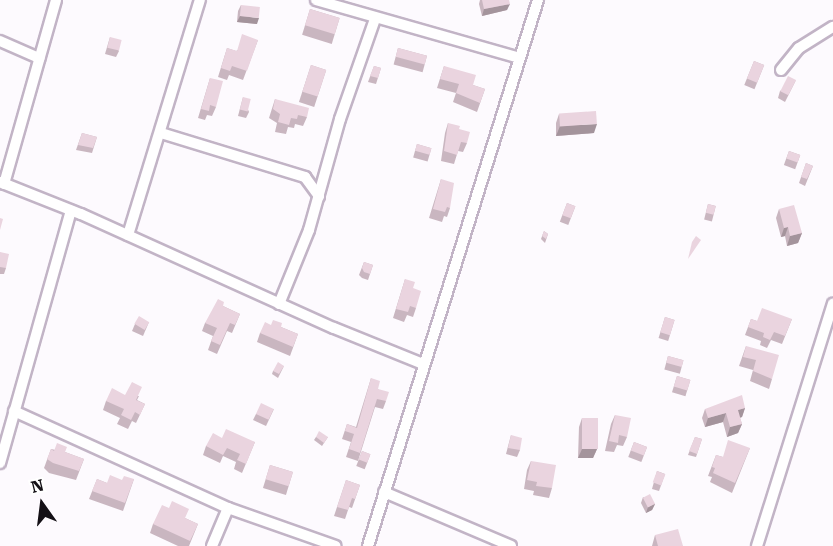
<!DOCTYPE html>
<html>
<head>
<meta charset="utf-8">
<style>
  body { margin:0 }
  #map { position:relative; width:833px; height:546px; overflow:hidden; background:#fdfafe; font-family:"Roboto Serif",serif }
  div>[style] { position:absolute }
  .roads { filter:drop-shadow(2px 0 #c2b4c6) drop-shadow(-2px 0 #c2b4c6) drop-shadow(0 2px #c2b4c6) drop-shadow(0 -2px #c2b4c6) }
  .minor>* { height:10px; margin:-5px; padding:0 5px; transform-origin:5px; border-radius:5px; background:#fff }
  .wall>* { inset:0; background:#c9b6c0; transform-origin:0 0 }
  .shaded-wall>* { inset:0; background:#a4949c }
  .building>* { inset:0; background:#ead4df; transform-origin:0 0 }
  span { translate:-50% -50%; white-space:nowrap; text-align:center; line-height:1.15; -webkit-text-stroke:5px #fff; paint-order:stroke }
  .north { position:absolute; left:12px; top:474px; width:60px; height:60px; -webkit-text-stroke:4px #fff; paint-order:stroke; rotate:346deg; font-size:16px; font-weight:700; line-height:24px; text-align:center; color:#141016 }
  .north::after { content:''; display:block; margin:auto; width:21px; height:27px; background:#141016; clip-path:polygon(50% 0,100% 100%,50% 72%,0 100%) }
</style>
</head>
<body>
<div id="map">
  <div class="roads">
    <div class="minor">
      <i style="left:316px;top:0;width:211px;rotate:15.9deg"></i>
      <i style="left:0;top:41px;width:43px;rotate:23.6deg"></i>
      <i style="left:781px;top:70px;width:28px;rotate:-51deg"></i>
      <i style="left:799px;top:48px;width:40px;rotate:-32deg"></i>
      <i style="left:161px;top:133px;width:151px;rotate:17deg"></i>
      <i style="left:305px;top:177px;width:24px;rotate:54deg"></i>
      <i style="left:0;top:182px;width:87px;rotate:21.6deg"></i>
      <i style="left:81px;top:214px;width:277px;rotate:24.3deg"></i>
      <i style="left:334px;top:328px;width:96px;rotate:22deg"></i>
      <i style="left:4px;top:184px;width:191px;rotate:-74.2deg"></i>
      <i style="left:128px;top:235px;width:246px;rotate:-73deg"></i>
      <i style="left:279px;top:304px;width:80px;rotate:-67.9deg"></i>
      <i style="left:309px;top:230px;width:115px;rotate:-74.4deg"></i>
      <i style="left:340px;top:119px;width:106px;rotate:-70.7deg"></i>
      <i style="left:14px;top:411px;width:235px;rotate:24.4deg"></i>
      <i style="left:228px;top:508px;width:114px;rotate:19.4deg"></i>
      <i style="left:0;top:463px;width:262px;rotate:-74.3deg"></i>
      <i style="left:384px;top:492px;width:138px;rotate:23deg"></i>
      <i style="left:212px;top:546px;width:41px;rotate:-67.2deg"></i>
      <i style="left:368px;top:546px;width:572px;rotate:-72.71deg"></i>
      <i style="left:757px;top:546px;width:254px;rotate:-72.6deg"></i>
    </div>
  </div>
  <div class="wall">
    <i style="clip-path:polygon(480px 0,509px 0,507px 10px,482px 16px,479px 4px)"></i>
    <i style="clip-path:polygon(241px 5px,257px 24px,237px 22px,238px 11px)"></i>
    <i style="left:310px;top:9px;width:31px;height:27px;rotate:17deg"></i>
    <i style="clip-path:polygon(110px 37px,119px 51px,116px 57px,105px 54px)"></i>
    <i style="clip-path:polygon(258px 40px,243px 80px,229px 75px,227px 80px,218px 77px,227px 48px,236px 51px)"></i>
    <i style="left:398px;top:48px;width:30px;height:17px;rotate:15deg"></i>
    <i style="left:754px;top:61px;width:11px;height:26px;rotate:22deg"></i>
    <i style="left:311px;top:65px;width:16px;height:39px;rotate:18deg"></i>
    <i style="clip-path:polygon(374px 66px,381px 68px,376px 84px,368px 82px)"></i>
    <i style="clip-path:polygon(444px 66px,473px 85px,485px 89px,477px 112px,453px 102px,456px 93px,437px 88px)"></i>
    <i style="clip-path:polygon(210px 78px,216px 107px,212px 116px,207px 115px,205px 120px,198px 118px)"></i>
    <i style="clip-path:polygon(796px 80px,785px 102px,778px 98px,780px 91px)"></i>
    <i style="clip-path:polygon(243px 97px,249px 112px,246px 118px,238px 116px)"></i>
    <i style="clip-path:polygon(275px 99px,307px 117px,303px 126px,295px 124px,294px 128px,288px 127px,286px 134px,275px 132px,277px 123px,269px 118px)"></i>
    <i style="clip-path:polygon(559px 114px,594px 133px,556px 136px,556px 123px)"></i>
    <i style="clip-path:polygon(448px 123px,467px 143px,463px 152px,458px 151px,454px 164px,441px 161px,445px 133px)"></i>
    <i style="clip-path:polygon(82px 133px,97px 137px,92px 153px,76px 150px)"></i>
    <i style="left:417px;top:144px;width:15px;height:14px;rotate:16deg"></i>
    <i style="left:789px;top:151px;width:12px;height:15px;rotate:20deg"></i>
    <i style="clip-path:polygon(806px 163px,813px 166px,805px 186px,799px 183px)"></i>
    <i style="clip-path:polygon(441px 179px,450px 208px,447px 217px,444px 216px,442px 222px,429px 218px)"></i>
    <i style="left:567px;top:203px;width:9px;height:20px;rotate:21deg"></i>
    <i style="left:708px;top:204px;width:8px;height:16px;rotate:14deg"></i>
    <i style="clip-path:polygon(779px 209px,802px 233px,798px 243px,787px 246px,785px 236px,781px 237px,776px 218px)"></i>
    <i style="clip-path:polygon(544px 231px,548px 234px,545px 243px,541px 239px)"></i>
    <i style="clip-path:polygon(0 252px,6px 268px,4px 274px,0 274px)"></i>
    <i style="clip-path:polygon(364px 262px,373px 265px,368px 280px,362px 278px,359px 275px)"></i>
    <i style="clip-path:polygon(405px 279px,413px 288px,416px 308px,413px 317px,407px 315px,404px 322px,393px 318px)"></i>
    <i style="clip-path:polygon(223px 306px,240px 314px,232px 333px,227px 331px,217px 354px,208px 350px,213px 336px,202px 331px,205px 323px)"></i>
    <i style="left:665px;top:317px;width:10px;height:22px;rotate:17deg"></i>
    <i style="clip-path:polygon(751px 319px,757px 321px,792px 319px,782px 344px,771px 340px,767px 348px,760px 345px,761px 341px,745px 335px)"></i>
    <i style="clip-path:polygon(149px 322px,143px 336px,132px 331px,135px 324px)"></i>
    <i style="clip-path:polygon(271px 325px,281px 327px,298px 334px,290px 356px,257px 342px,260px 333px)"></i>
    <i style="clip-path:polygon(746px 346px,772px 379px,769px 389px,750px 381px,753px 370px,739px 366px)"></i>
    <i style="left:668px;top:356px;width:16px;height:14px;rotate:15deg"></i>
    <i style="clip-path:polygon(284px 366px,278px 378px,272px 374px,273px 371px)"></i>
    <i style="left:677px;top:376px;width:14px;height:17px;rotate:17deg"></i>
    <i style="clip-path:polygon(371px 378px,386px 401px,383px 409px,375px 407px,358px 461px,346px 457px,351px 442px,342px 439px,347px 424px,356px 427px)"></i>
    <i style="clip-path:polygon(125px 395px,139px 396px,137px 400px,145px 404px,136px 423px,132px 421px,128px 429px,117px 424px,120px 418px,103px 410px,106px 401px)"></i>
    <i style="clip-path:polygon(745px 408px,742px 417px,740px 418px,742px 424px,738px 433px,727px 437px,723px 422px,705px 427px,702px 418px,705px 409px)"></i>
    <i style="clip-path:polygon(274px 409px,266px 426px,253px 420px,256px 414px)"></i>
    <i style="clip-path:polygon(615px 415px,627px 437px,623px 446px,617px 445px,614px 452px,605px 451px,611px 424px)"></i>
    <i style="clip-path:polygon(582px 418px,597px 449px,593px 458px,578px 458px,579px 427px)"></i>
    <i style="clip-path:polygon(511px 435px,520px 450px,517px 457px,506px 454px)"></i>
    <i style="clip-path:polygon(316px 437px,328px 437px,322px 446px,314px 440px)"></i>
    <i style="clip-path:polygon(695px 437px,702px 439px,696px 457px,688px 455px)"></i>
    <i style="clip-path:polygon(222px 438px,255px 442px,242px 473px,234px 469px,236px 462px,223px 456px,220px 463px,203px 455px,206px 446px)"></i>
    <i style="left:634px;top:442px;width:14px;height:16px;rotate:21deg"></i>
    <i style="clip-path:polygon(750px 448px,732px 493px,710px 482px,712px 477px,708px 476px,716px 455px,723px 457px)"></i>
    <i style="clip-path:polygon(51px 449px,65px 452px,84px 459px,76px 480px,49px 473px,44px 468px)"></i>
    <i style="left:362px;top:451px;width:9px;height:16px;rotate:21deg"></i>
    <i style="clip-path:polygon(531px 461px,552px 488px,549px 498px,533px 495px,534px 491px,524px 489px,527px 470px)"></i>
    <i style="left:270px;top:465px;width:24px;height:24px;rotate:17deg"></i>
    <i style="clip-path:polygon(657px 471px,665px 474px,659px 491px,652px 489px)"></i>
    <i style="clip-path:polygon(97px 479px,107px 483px,122px 480px,134px 479px,123px 511px,89px 499px)"></i>
    <i style="clip-path:polygon(346px 480px,360px 485px,352px 508px,349px 507px,345px 519px,334px 516px)"></i>
    <i style="clip-path:polygon(643px 497px,655px 504px,652px 510px,646px 513px,641px 503px)"></i>
    <i style="clip-path:polygon(169px 508px,185px 518px,198px 524px,189px 546px,178px 546px,150px 533px,153px 524px)"></i>
    <i style="clip-path:polygon(655px 535px,683px 546px,652px 546px)"></i>
  </div>
  <div class="shaded-wall">
    <i style="clip-path:polygon(510px 4px,507px 10px,482px 16px,484px 9px)"></i>
    <i style="clip-path:polygon(240px 16px,259px 18px,257px 24px,237px 22px)"></i>
    <i style="clip-path:polygon(597px 124px,594px 133px,556px 136px,560px 126px)"></i>
    <i style="clip-path:polygon(788px 227px,785px 236px,781px 237px,784px 228px)"></i>
    <i style="clip-path:polygon(802px 233px,798px 243px,787px 246px,790px 236px)"></i>
    <i style="clip-path:polygon(745px 408px,742px 417px,734px 419px,738px 410px)"></i>
    <i style="clip-path:polygon(726px 413px,723px 422px,705px 427px,708px 418px)"></i>
    <i style="clip-path:polygon(742px 424px,738px 433px,727px 437px,730px 427px)"></i>
    <i style="clip-path:polygon(582px 449px,597px 449px,593px 458px,578px 458px)"></i>
    <i style="clip-path:polygon(655px 504px,652px 510px,646px 513px,648px 507px)"></i>
  </div>
  <div class="building">
    <i style="clip-path:polygon(482px 0,509px 0,510px 4px,484px 9px)"></i>
    <i style="left:241px;top:5px;width:19px;height:11px;rotate:6deg"></i>
    <i style="left:310px;top:9px;width:31px;height:17px;rotate:17deg"></i>
    <i style="clip-path:polygon(242px 34px,258px 40px,247px 71px,232px 66px,230px 71px,221px 68px,227px 48px,237px 51px)"></i>
    <i style="left:110px;top:37px;width:12px;height:11px;rotate:14deg"></i>
    <i style="left:398px;top:48px;width:30px;height:9px;rotate:15deg"></i>
    <i style="left:754px;top:61px;width:11px;height:19px;rotate:22deg"></i>
    <i style="left:311px;top:65px;width:16px;height:28px;rotate:18deg"></i>
    <i style="clip-path:polygon(374px 66px,381px 68px,378px 78px,370px 76px)"></i>
    <i style="clip-path:polygon(444px 66px,476px 75px,473px 85px,485px 89px,480px 103px,456px 93px,459px 84px,440px 79px)"></i>
    <i style="left:788px;top:76px;width:9px;height:17px;rotate:27deg"></i>
    <i style="clip-path:polygon(210px 78px,223px 81px,216px 107px,210px 105px,209px 111px,201px 109px)"></i>
    <i style="left:243px;top:97px;width:8px;height:13px;rotate:14deg"></i>
    <i style="clip-path:polygon(275px 99px,309px 108px,307px 117px,298px 115px,297px 119px,291px 118px,289px 125px,278px 122px,280px 114px,273px 109px)"></i>
    <i style="left:596px;top:111px;width:13px;height:37px;rotate:86deg"></i>
    <i style="clip-path:polygon(448px 123px,460px 126px,459px 129px,470px 132px,467px 143px,461px 142px,457px 155px,444px 151px)"></i>
    <i style="clip-path:polygon(82px 133px,97px 137px,93px 148px,78px 145px)"></i>
    <i style="left:417px;top:144px;width:15px;height:7px;rotate:16deg"></i>
    <i style="left:789px;top:151px;width:12px;height:8px;rotate:20deg"></i>
    <i style="clip-path:polygon(806px 163px,813px 166px,807px 179px,801px 177px)"></i>
    <i style="clip-path:polygon(441px 179px,454px 183px,450px 208px,447px 207px,445px 212px,433px 209px)"></i>
    <i style="left:567px;top:203px;width:9px;height:13px;rotate:21deg"></i>
    <i style="left:708px;top:204px;width:8px;height:9px;rotate:14deg"></i>
    <i style="clip-path:polygon(794px 205px,802px 233px,790px 236px,788px 227px,784px 228px,779px 209px)"></i>
    <i style="clip-path:polygon(0 218px,3px 219px,0 230px)"></i>
    <i style="clip-path:polygon(544px 231px,548px 234px,546px 239px,542px 236px)"></i>
    <i style="clip-path:polygon(696px 236px,701px 240px,688px 259px,692px 242px)"></i>
    <i style="clip-path:polygon(0 252px,9px 254px,6px 268px,0 267px)"></i>
    <i style="clip-path:polygon(364px 262px,373px 265px,370px 274px,364px 272px,362px 268px)"></i>
    <i style="clip-path:polygon(405px 279px,415px 282px,413px 288px,421px 291px,416px 308px,410px 306px,408px 312px,396px 309px)"></i>
    <i style="clip-path:polygon(218px 299px,224px 302px,223px 306px,240px 314px,235px 325px,230px 323px,220px 345px,211px 341px,217px 328px,205px 323px)"></i>
    <i style="clip-path:polygon(762px 308px,792px 319px,785px 336px,774px 332px,770px 340px,763px 337px,764px 333px,748px 327px,751px 319px,757px 321px)"></i>
    <i style="left:139px;top:316px;width:12px;height:9px;rotate:31deg"></i>
    <i style="left:665px;top:317px;width:10px;height:16px;rotate:17deg"></i>
    <i style="clip-path:polygon(273px 320px,282px 323px,281px 327px,298px 334px,293px 347px,260px 333px,265px 322px,271px 325px)"></i>
    <i style="clip-path:polygon(746px 346px,779px 355px,772px 379px,753px 371px,756px 360px,743px 357px)"></i>
    <i style="left:668px;top:356px;width:16px;height:7px;rotate:15deg"></i>
    <i style="clip-path:polygon(278px 362px,284px 366px,279px 374px,273px 371px)"></i>
    <i style="left:677px;top:376px;width:14px;height:11px;rotate:17deg"></i>
    <i style="clip-path:polygon(371px 378px,380px 381px,378px 389px,389px 392px,386px 401px,377px 399px,360px 453px,349px 449px,354px 434px,345px 431px,347px 424px,357px 428px)"></i>
    <i style="clip-path:polygon(132px 382px,142px 387px,136px 400px,145px 404px,140px 415px,135px 412px,131px 420px,121px 415px,124px 409px,106px 401px,112px 388px,125px 395px)"></i>
    <i style="clip-path:polygon(742px 395px,745px 408px,738px 410px,742px 424px,730px 427px,726px 413px,708px 418px,705px 409px)"></i>
    <i style="left:261px;top:403px;width:14px;height:12px;rotate:25deg"></i>
    <i style="clip-path:polygon(615px 415px,631px 418px,627px 437px,619px 435px,618px 443px,609px 441px)"></i>
    <i style="left:582px;top:418px;width:16px;height:31px"></i>
    <i style="clip-path:polygon(226px 429px,255px 442px,246px 464px,237px 460px,240px 454px,227px 448px,223px 455px,206px 446px,213px 433px,222px 438px)"></i>
    <i style="clip-path:polygon(319px 431px,328px 437px,324px 443px,316px 437px)"></i>
    <i style="clip-path:polygon(511px 435px,522px 438px,520px 450px,508px 448px)"></i>
    <i style="clip-path:polygon(695px 437px,702px 439px,697px 454px,689px 451px)"></i>
    <i style="clip-path:polygon(728px 440px,750px 448px,735px 483px,713px 473px,715px 468px,712px 467px,716px 455px,723px 457px)"></i>
    <i style="left:634px;top:442px;width:14px;height:9px;rotate:21deg"></i>
    <i style="clip-path:polygon(57px 443px,67px 447px,65px 452px,84px 459px,79px 471px,53px 463px,47px 459px,51px 449px,54px 451px)"></i>
    <i style="left:362px;top:451px;width:9px;height:9px;rotate:21deg"></i>
    <i style="clip-path:polygon(531px 461px,556px 465px,552px 488px,536px 486px,537px 482px,527px 480px)"></i>
    <i style="left:270px;top:465px;width:24px;height:15px;rotate:17deg"></i>
    <i style="left:657px;top:471px;width:9px;height:12px;rotate:21deg"></i>
    <i style="clip-path:polygon(110px 475px,122px 480px,124px 476px,134px 479px,125px 503px,92px 491px,97px 479px,107px 483px)"></i>
    <i style="clip-path:polygon(346px 480px,360px 485px,355px 499px,352px 498px,348px 510px,337px 507px)"></i>
    <i style="left:650px;top:494px;width:11px;height:8px;rotate:63deg"></i>
    <i style="clip-path:polygon(172px 501px,189px 509px,185px 518px,198px 524px,190px 541px,153px 524px,162px 505px,169px 508px)"></i>
    <i style="clip-path:polygon(678px 529px,683px 546px,658px 546px,655px 535px)"></i>
  </div>
  <div class="north">N</div>
</div>
</body>
</html>
